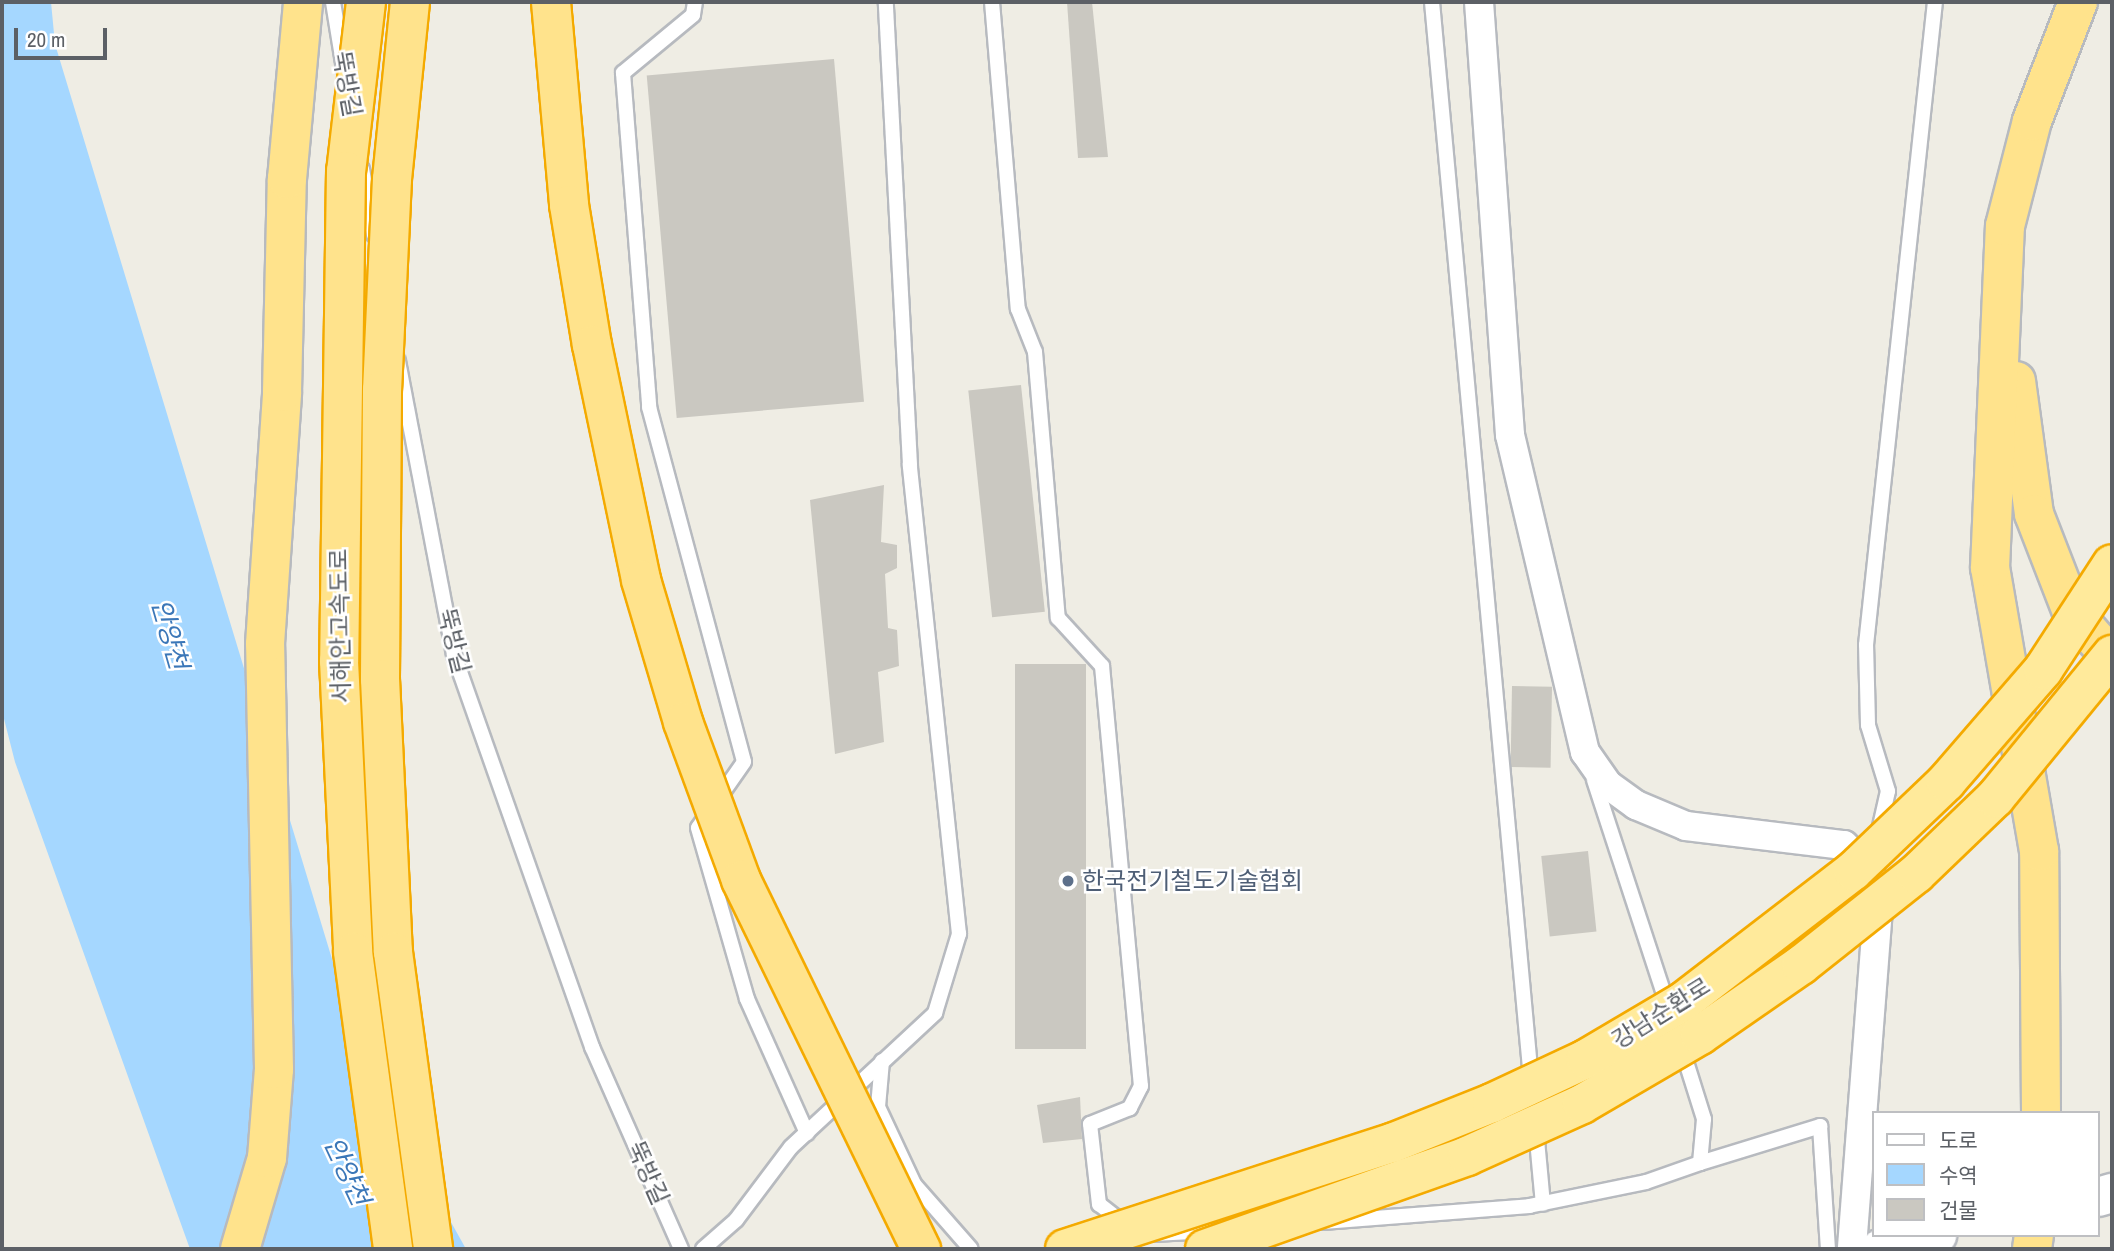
<!DOCTYPE html>
<html>
<head>
<meta charset="utf-8">
<style>
  body { margin:0 }
  #map { position:relative; width:2114px; height:1251px; overflow:hidden; background:#efede4; font-family:"Archivo Narrow","Noto Sans KR",sans-serif }
  div>[style] { position:absolute }
  .water>* { inset:0; background:#a5d7ff }
  .building>* { inset:0; background:#cac8c1; transform-origin:0 0 }
  .roads { filter:drop-shadow(2px 0 #b7babf) drop-shadow(-2px 0 #b7babf) drop-shadow(0 2px #b7babf) drop-shadow(0 -2px #b7babf) }
  .service>* { height:14px; margin:-7px; padding:0 7px; transform-origin:7px; border-radius:7px; background:#fff }
  .minor>* { height:28px; margin:-14px; padding:0 14px; transform-origin:14px; border-radius:14px; background:#fff }
  .secondary>* { height:38px; margin:-19px; padding:0 19px; transform-origin:19px; border-radius:19px; background:#fff }
  .motorway>* { height:38px; margin:-19px; padding:0 19px; transform-origin:19px; border-radius:19px; background:#ffe38c }
  .bridges { filter:drop-shadow(2px 0 #f4aa00) drop-shadow(-2px 0 #f4aa00) drop-shadow(0 2px #f4aa00) drop-shadow(0 -2px #f4aa00) }
  .trunk-bridge>* { height:38px; margin:-19px; padding:0 19px; transform-origin:19px; border-radius:19px; background:#ffea9b }
  .motorway-bridge>* { height:38px; margin:-19px; padding:0 19px; transform-origin:19px; border-radius:19px; background:#ffe38c }
  .dots>* { width:19px; height:19px; translate:-50% -50%; box-sizing:border-box; border:4px solid #fff; border-radius:50% }
  span { translate:-50% -50%; white-space:nowrap; text-align:center; line-height:1.15; -webkit-text-stroke:5px #fff; paint-order:stroke }
  .street-label { font-size:24px; color:#5c6066 }
  .service-label { font-size:24px; color:#4e5e75 }
  .left { translate:0 -50%; text-align:left }
  .water-label { font-size:26px; color:#3b77b8; font-style:italic }
  .frame { position:absolute; inset:0; border:4px solid #5c6066; pointer-events:none }
  .legend { position:absolute; left:1872px; top:1111px; width:228px; height:126px; box-sizing:border-box; background:#fff; border:2px solid #bebfc2; margin:0; padding:9px 12px; list-style:none; font-size:21px; color:#5c6066 }
  .legend li { display:flex; align-items:center; gap:14px; height:35px }
  .legend b { width:35px; border:2px solid #bebfc2 }
  .scale { position:absolute; left:14px; top:28px; width:93px; height:32px; box-sizing:border-box; border:4px solid #5c6066; border-top:0; padding-left:9px; font-size:21px; line-height:24px; white-space:nowrap; color:#5c6066; -webkit-text-stroke:5px #fff; paint-order:stroke }
</style>
</head>
<body>
<div id="map">
  <div class="water">
    <i style="clip-path:polygon(2px 2px,51px 2px,55px 44px,365px 1068px,466px 1249px,190px 1249px,15px 762px,2px 711px)"></i>
  </div>
  <div class="building">
    <i style="clip-path:polygon(1067px 2px,1092px 2px,1108px 157px,1078px 158px)"></i>
    <i style="left:834px;top:59px;width:344px;height:188px;rotate:85deg"></i>
    <i style="left:1021px;top:385px;width:228px;height:53px;rotate:84deg"></i>
    <i style="clip-path:polygon(884px 485px,881px 542px,897px 545px,897px 568px,885px 574px,888px 628px,897px 630px,899px 666px,878px 672px,884px 742px,835px 754px,810px 500px)"></i>
    <i style="left:1015px;top:664px;width:71px;height:385px"></i>
    <i style="left:1512px;top:686px;width:40px;height:81px;rotate:1deg"></i>
    <i style="left:1588px;top:851px;width:81px;height:47px;rotate:84deg"></i>
    <i style="clip-path:polygon(1080px 1097px,1082px 1139px,1043px 1143px,1037px 1105px)"></i>
  </div>
  <div class="roads">
    <div class="service">
      <i style="left:333px;top:2px;width:68px;rotate:80.7deg"></i>
      <i style="left:695px;top:2px;width:13px;rotate:99deg"></i>
      <i style="left:693px;top:15px;width:91px;rotate:140.4deg"></i>
      <i style="left:623px;top:73px;width:335px;rotate:85.5deg"></i>
      <i style="left:649px;top:407px;width:367px;rotate:75deg"></i>
      <i style="left:744px;top:762px;width:80px;rotate:124.9deg"></i>
      <i style="left:698px;top:828px;width:178px;rotate:74deg"></i>
      <i style="left:747px;top:999px;width:147px;rotate:65.9deg"></i>
      <i style="left:992px;top:2px;width:308px;rotate:85.2deg"></i>
      <i style="left:1018px;top:309px;width:46px;rotate:68.4deg"></i>
      <i style="left:1035px;top:352px;width:267px;rotate:85.1deg"></i>
      <i style="left:1058px;top:618px;width:65px;rotate:47.5deg"></i>
      <i style="left:1102px;top:666px;width:422px;rotate:84.7deg"></i>
      <i style="left:1141px;top:1086px;width:25px;rotate:117deg"></i>
      <i style="left:1130px;top:1108px;width:43px;rotate:158.2deg"></i>
      <i style="left:1090px;top:1124px;width:81px;rotate:83.6deg"></i>
      <i style="left:1099px;top:1204px;width:34px;rotate:38deg"></i>
      <i style="left:1432px;top:2px;width:1083px;rotate:84.75deg"></i>
      <i style="left:362px;top:169px;width:67px;rotate:79.7deg"></i>
      <i style="left:398px;top:361px;width:299px;rotate:79.2deg"></i>
      <i style="left:454px;top:655px;width:416px;rotate:70.6deg"></i>
      <i style="left:592px;top:1047px;width:221px;rotate:66.2deg"></i>
      <i style="left:1594px;top:780px;width:239px;rotate:71.9deg"></i>
      <i style="left:1878px;top:835px;width:45px;rotate:-77.2deg"></i>
      <i style="left:1888px;top:791px;width:69px;rotate:-106.9deg"></i>
      <i style="left:1868px;top:725px;width:80px;rotate:-91.4deg"></i>
      <i style="left:1866px;top:645px;width:647px;rotate:-83.88deg"></i>
      <i style="left:882px;top:1061px;width:46px;rotate:95deg"></i>
      <i style="left:878px;top:1107px;width:85px;rotate:64.9deg"></i>
      <i style="left:914px;top:1184px;width:86px;rotate:48.8deg"></i>
      <i style="left:1536px;top:1129px;width:75px;rotate:84.7deg"></i>
      <i style="left:1700px;top:1163px;width:126px;rotate:-17.1deg"></i>
      <i style="left:1820px;top:1126px;width:123px;rotate:86.3deg"></i>
      <i style="left:1323px;top:1222px;width:207px;rotate:-4.4deg"></i>
      <i style="left:1529px;top:1206px;width:119px;rotate:-11.6deg"></i>
      <i style="left:1646px;top:1182px;width:57px;rotate:-19.4deg"></i>
      <i style="left:1700px;top:1163px;width:44px;rotate:-84.8deg"></i>
      <i style="left:1704px;top:1119px;width:73px;rotate:-107.4deg"></i>
      <i style="left:1155px;top:1234px;width:60px;rotate:-2.9deg"></i>
      <i style="left:703px;top:1249px;width:44px;rotate:-41.3deg"></i>
      <i style="left:736px;top:1220px;width:91px;rotate:-53deg"></i>
      <i style="left:791px;top:1147px;width:197px;rotate:-42.9deg"></i>
      <i style="left:935px;top:1013px;width:83px;rotate:-73.1deg"></i>
      <i style="left:959px;top:934px;width:472px;rotate:-96deg"></i>
      <i style="left:910px;top:465px;width:464px;rotate:-93deg"></i>
    </div>
    <div class="minor">
      <i style="left:1479px;top:2px;width:434px;rotate:85.9deg"></i>
      <i style="left:1510px;top:435px;width:326px;rotate:76.7deg"></i>
      <i style="left:1585px;top:752px;width:39px;rotate:55deg"></i>
      <i style="left:1607px;top:784px;width:36px;rotate:36deg"></i>
      <i style="left:1636px;top:805px;width:54px;rotate:22.8deg"></i>
      <i style="left:1686px;top:826px;width:159px;rotate:6.9deg"></i>
      <i style="left:1844px;top:845px;width:37px;rotate:45deg"></i>
      <i style="left:1870px;top:871px;width:39px;rotate:78deg"></i>
      <i style="left:1878px;top:909px;width:341px;rotate:94.4deg"></i>
    </div>
    <div class="secondary">
      <i style="left:2098px;top:1197px;width:15px;rotate:-16deg"></i>
      <i style="left:1880px;top:1249px;width:59px;rotate:-13.8deg"></i>
    </div>
    <div class="motorway">
      <i style="left:2016px;top:381px;width:134px;rotate:82.3deg"></i>
      <i style="left:2034px;top:514px;width:105px;rotate:68.8deg"></i>
      <i style="left:2072px;top:612px;width:61px;rotate:49deg"></i>
      <i style="left:2041px;top:1113px;width:262px;rotate:-90.4deg"></i>
      <i style="left:2039px;top:851px;width:287px;rotate:-99.8deg"></i>
      <i style="left:1990px;top:568px;width:342px;rotate:-87.5deg"></i>
      <i style="left:2005px;top:226px;width:108px;rotate:-75.6deg"></i>
      <i style="left:2032px;top:121px;width:128px;rotate:-68.9deg"></i>
      <i style="left:240px;top:1249px;width:95px;rotate:-73.5deg"></i>
      <i style="left:267px;top:1158px;width:89px;rotate:-85.5deg"></i>
      <i style="left:274px;top:1069px;width:425px;rotate:-91.2deg"></i>
      <i style="left:265px;top:644px;width:253px;rotate:-86.1deg"></i>
      <i style="left:282px;top:392px;width:213px;rotate:-88.7deg"></i>
      <i style="left:287px;top:179px;width:178px;rotate:-84.8deg"></i>
      <i style="left:2032px;top:1249px;width:14px;rotate:-82deg"></i>
    </div>
  </div>
  <div class="bridges">
    <div class="trunk-bridge">
      <i style="left:1065px;top:1249px;width:344px;rotate:-18deg"></i>
      <i style="left:1392px;top:1143px;width:108px;rotate:-21.8deg"></i>
      <i style="left:1492px;top:1103px;width:104px;rotate:-25.1deg"></i>
      <i style="left:1586px;top:1059px;width:114px;rotate:-30.6deg"></i>
      <i style="left:1684px;top:1001px;width:213px;rotate:-37.6deg"></i>
      <i style="left:1853px;top:871px;width:129px;rotate:-43.7deg"></i>
      <i style="left:1946px;top:782px;width:148px;rotate:-49.1deg"></i>
      <i style="left:2043px;top:670px;width:126px;rotate:-56.9deg"></i>
      <i style="left:1205px;top:1249px;width:278px;rotate:-19.5deg"></i>
      <i style="left:1467px;top:1156px;width:126px;rotate:-24.3deg"></i>
      <i style="left:1582px;top:1104px;width:137px;rotate:-30.3deg"></i>
      <i style="left:1700px;top:1035px;width:123px;rotate:-34.7deg"></i>
      <i style="left:1801px;top:965px;width:147px;rotate:-38.4deg"></i>
      <i style="left:1916px;top:874px;width:110px;rotate:-43.9deg"></i>
      <i style="left:1995px;top:798px;width:185px;rotate:-50.7deg"></i>
    </div>
    <div class="motorway-bridge">
      <i style="left:366px;top:2px;width:170px;rotate:96.7deg"></i>
      <i style="left:346px;top:171px;width:490px;rotate:90.8deg"></i>
      <i style="left:339px;top:661px;width:291px;rotate:87.2deg"></i>
      <i style="left:353px;top:952px;width:300px;rotate:82.3deg"></i>
      <i style="left:410px;top:2px;width:178px;rotate:95.8deg"></i>
      <i style="left:392px;top:179px;width:211px;rotate:92.7deg"></i>
      <i style="left:382px;top:390px;width:289px;rotate:90.4deg"></i>
      <i style="left:380px;top:679px;width:273px;rotate:87.3deg"></i>
      <i style="left:393px;top:952px;width:300px;rotate:82.3deg"></i>
      <i style="left:551px;top:2px;width:204px;rotate:84.9deg"></i>
      <i style="left:569px;top:205px;width:142px;rotate:80.7deg"></i>
      <i style="left:592px;top:345px;width:240px;rotate:78.2deg"></i>
      <i style="left:641px;top:580px;width:148px;rotate:73.5deg"></i>
      <i style="left:683px;top:722px;width:168px;rotate:69.8deg"></i>
      <i style="left:741px;top:880px;width:411px;rotate:64deg"></i>
    </div>
  </div>
  <div class="dots">
    <i style="left:1068px;top:881px;background:#5c6f8a"></i>
  </div>
  <div class="street-label">
    <span style="left:347px;top:84px;rotate:80deg">뚝방길</span>
    <span style="left:340px;top:626px;rotate:-91deg">서해안고속도로</span>
    <span style="left:454px;top:641px;rotate:76deg">뚝방길</span>
    <span style="left:1661px;top:1013px;rotate:-32deg">강남순환로</span>
    <span style="left:648px;top:1173px;rotate:66deg">뚝방길</span>
  </div>
  <div class="service-label">
    <span class="left" style="left:1082px;top:881px">한국전기철도기술협회</span>
  </div>
  <div class="water-label">
    <span style="left:170px;top:634px;rotate:74deg">안양천</span>
    <span style="left:347px;top:1171px;rotate:65deg">안양천</span>
  </div>
  <div class="frame"></div>
  <ul class="legend">
  <li><b style="height:9px;background:#fff"></b>도로</li>
  <li><b style="height:19px;background:#a5d7ff"></b>수역</li>
  <li><b style="height:19px;background:#cac8c1"></b>건물</li>
  </ul>
  <div class="scale">20 m</div>
</div>
</body>
</html>
